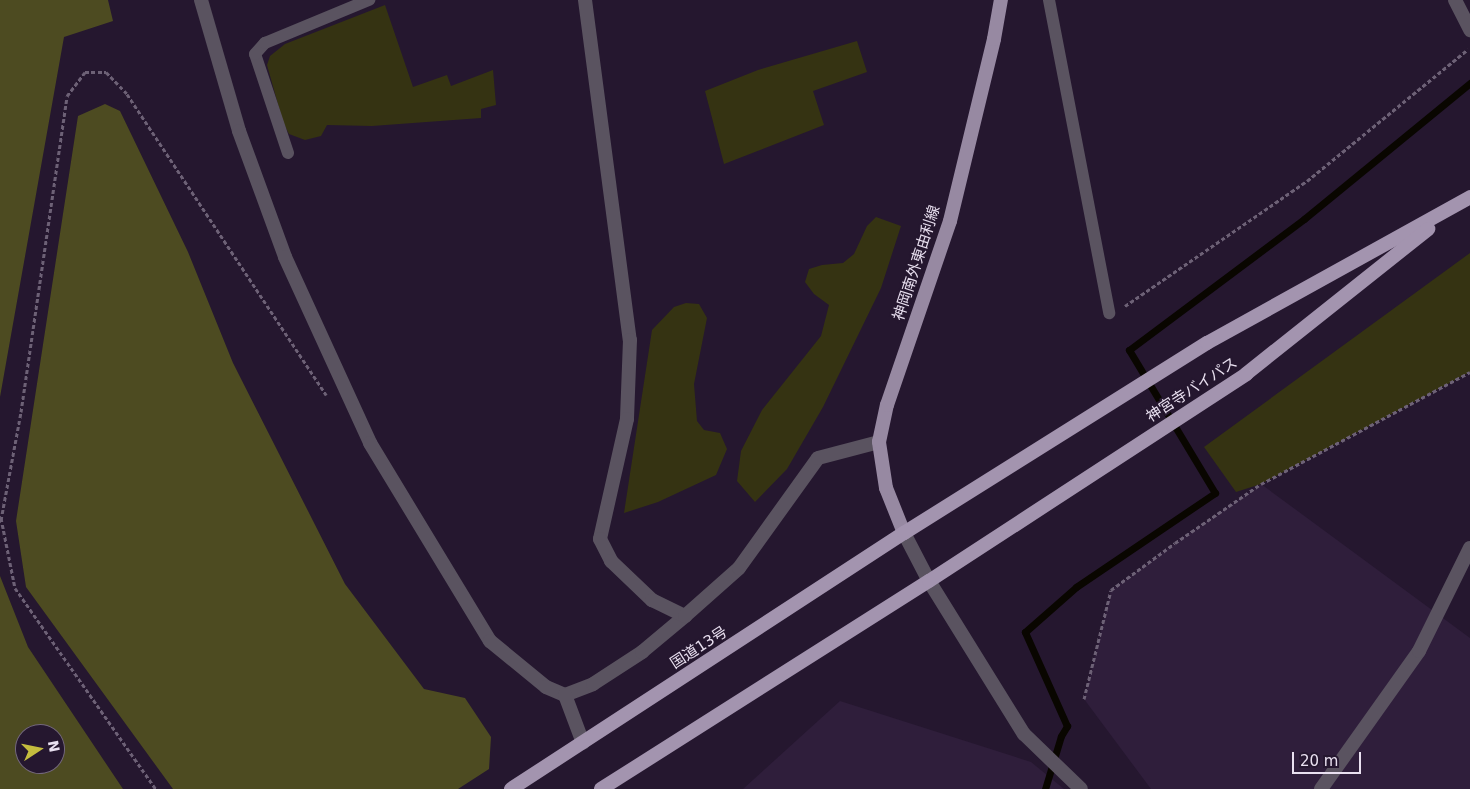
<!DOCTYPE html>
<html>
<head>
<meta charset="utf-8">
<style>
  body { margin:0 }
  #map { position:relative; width:1470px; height:789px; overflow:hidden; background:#25172f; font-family:"DejaVu Sans","Noto Sans JP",sans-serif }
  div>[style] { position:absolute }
  .built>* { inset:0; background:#2f1e3b }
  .green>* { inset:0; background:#353312 }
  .forest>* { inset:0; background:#4d4b21 }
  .stream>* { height:7px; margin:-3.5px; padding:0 3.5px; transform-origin:3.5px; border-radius:3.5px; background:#090600 }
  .path>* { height:3px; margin-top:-1.5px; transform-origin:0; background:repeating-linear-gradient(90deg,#6d6176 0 4px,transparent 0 6.5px) }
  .service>* { height:12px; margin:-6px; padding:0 6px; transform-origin:6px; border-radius:6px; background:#5a5360 }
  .minor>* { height:14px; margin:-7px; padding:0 7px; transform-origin:7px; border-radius:7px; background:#5a5360 }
  .primary>* { height:14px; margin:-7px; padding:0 7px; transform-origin:7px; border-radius:7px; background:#9789a2 }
  .trunk>* { height:14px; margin:-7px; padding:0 7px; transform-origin:7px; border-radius:7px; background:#a394af }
  span { translate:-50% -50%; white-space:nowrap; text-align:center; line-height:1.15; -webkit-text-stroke:4px #25172f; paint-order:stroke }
  .street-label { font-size:15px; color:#e9e0f0 }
  .north { position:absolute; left:15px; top:724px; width:50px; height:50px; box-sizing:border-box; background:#25172f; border:1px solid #73677c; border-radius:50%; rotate:79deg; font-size:14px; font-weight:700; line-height:20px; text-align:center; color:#e9e0f0 }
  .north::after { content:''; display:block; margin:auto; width:18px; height:22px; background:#c4bc3e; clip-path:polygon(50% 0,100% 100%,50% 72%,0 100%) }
  .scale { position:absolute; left:1292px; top:752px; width:69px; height:22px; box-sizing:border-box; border:2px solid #e9e0f0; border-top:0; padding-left:6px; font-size:15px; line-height:18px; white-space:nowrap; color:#e9e0f0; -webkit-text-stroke:4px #25172f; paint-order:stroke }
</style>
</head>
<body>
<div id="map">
  <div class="built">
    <i style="clip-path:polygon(1261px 484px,1470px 638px,1470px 789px,1151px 789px,1084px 699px,1111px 590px,1175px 543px)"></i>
    <i style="clip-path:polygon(840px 701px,1031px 762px,1064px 789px,743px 789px)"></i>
  </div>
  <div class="green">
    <i style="clip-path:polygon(385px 5px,413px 87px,447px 75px,451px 86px,493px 70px,496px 105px,481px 109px,481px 118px,372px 126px,327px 125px,321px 136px,305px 140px,289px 134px,283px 122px,267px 65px,270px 56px,285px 44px)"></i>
    <i style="clip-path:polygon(857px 41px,867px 72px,813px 91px,824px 125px,724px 164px,705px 91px,758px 70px)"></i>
    <i style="clip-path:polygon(876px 217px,901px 226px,881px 288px,823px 407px,787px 469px,755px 502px,737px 481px,741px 451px,762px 410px,821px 336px,829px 305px,814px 294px,805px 282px,809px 269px,822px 265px,843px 263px,854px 254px,867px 226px)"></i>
    <i style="clip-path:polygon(1470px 253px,1470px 372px,1261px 484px,1236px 492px,1204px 447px)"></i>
    <i style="clip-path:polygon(686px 303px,699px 304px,707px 318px,694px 384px,697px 421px,704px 430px,720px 433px,727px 449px,716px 475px,658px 502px,624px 513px,652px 330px,674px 307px)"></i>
  </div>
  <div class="forest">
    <i style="clip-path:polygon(0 0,108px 0,113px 21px,64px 37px,0 397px)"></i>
    <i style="clip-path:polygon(105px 104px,120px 111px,188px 252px,233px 363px,345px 584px,424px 689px,465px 698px,491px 737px,489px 769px,458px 789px,173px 789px,26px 587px,16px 521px,78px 116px)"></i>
    <i style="clip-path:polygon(evenodd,0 576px,28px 647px,123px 789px,0 789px,0 576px,25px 734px,55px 734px,55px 764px,25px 764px,25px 734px)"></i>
  </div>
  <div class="stream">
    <i style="left:1045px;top:789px;width:55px;rotate:-73.2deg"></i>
    <i style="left:1061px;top:736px;width:12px;rotate:-59deg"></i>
    <i style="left:1067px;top:726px;width:103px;rotate:-114.1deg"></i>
    <i style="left:1025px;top:632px;width:68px;rotate:-41.4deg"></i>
    <i style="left:1076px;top:587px;width:168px;rotate:-34.1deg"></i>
    <i style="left:1215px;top:493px;width:167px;rotate:-121deg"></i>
    <i style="left:1129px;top:350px;width:219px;rotate:-36.8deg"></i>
    <i style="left:1304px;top:219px;width:215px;rotate:-39.3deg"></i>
  </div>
  <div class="path">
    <i style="left:1125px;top:306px;width:221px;rotate:-34.5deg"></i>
    <i style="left:1307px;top:181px;width:208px;rotate:-39.3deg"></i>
    <i style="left:1px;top:518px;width:71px;rotate:78.7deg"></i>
    <i style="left:15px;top:588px;width:246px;rotate:55deg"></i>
    <i style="left:1px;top:520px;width:110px;rotate:-79.5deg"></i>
    <i style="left:21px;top:412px;width:319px;rotate:-81.7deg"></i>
    <i style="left:67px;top:96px;width:30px;rotate:-53deg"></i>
    <i style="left:85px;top:72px;width:21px"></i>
    <i style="left:106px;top:72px;width:30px;rotate:46deg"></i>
    <i style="left:127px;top:94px;width:361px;rotate:56.5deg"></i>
    <i style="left:1084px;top:699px;width:112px;rotate:-76.1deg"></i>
    <i style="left:1111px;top:590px;width:79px;rotate:-36.3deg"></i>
    <i style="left:1175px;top:543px;width:104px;rotate:-34.5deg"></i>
    <i style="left:1261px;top:484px;width:237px;rotate:-28.2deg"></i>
  </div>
  <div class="service">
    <i style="left:1049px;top:0;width:319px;rotate:79.1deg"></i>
    <i style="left:288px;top:153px;width:104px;rotate:-108.4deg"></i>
    <i style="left:255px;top:54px;width:15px;rotate:-48deg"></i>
    <i style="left:265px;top:43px;width:113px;rotate:-22.5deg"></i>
  </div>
  <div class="minor">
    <i style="left:201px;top:0;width:136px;rotate:73.8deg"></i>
    <i style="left:239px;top:131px;width:134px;rotate:69.9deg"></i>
    <i style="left:285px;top:257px;width:205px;rotate:65.4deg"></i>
    <i style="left:370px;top:443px;width:232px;rotate:58.8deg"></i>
    <i style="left:490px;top:641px;width:72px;rotate:39.4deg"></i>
    <i style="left:546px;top:687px;width:21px;rotate:23deg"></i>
    <i style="left:565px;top:695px;width:30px;rotate:-21deg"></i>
    <i style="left:593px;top:684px;width:59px;rotate:-33.1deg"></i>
    <i style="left:642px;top:652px;width:56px;rotate:-39.9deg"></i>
    <i style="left:585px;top:0;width:343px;rotate:82.5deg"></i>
    <i style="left:630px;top:340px;width:79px;rotate:92.2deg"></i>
    <i style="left:627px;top:419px;width:123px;rotate:102.7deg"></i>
    <i style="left:600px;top:539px;width:25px;rotate:63deg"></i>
    <i style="left:611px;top:561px;width:57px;rotate:43.6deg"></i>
    <i style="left:652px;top:600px;width:37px;rotate:26deg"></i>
    <i style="left:685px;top:616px;width:72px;rotate:-41.6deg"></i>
    <i style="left:739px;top:568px;width:135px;rotate:-54.3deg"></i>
    <i style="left:818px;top:458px;width:63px;rotate:-14.7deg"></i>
    <i style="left:1455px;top:0;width:34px;rotate:63deg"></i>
    <i style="left:904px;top:533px;width:54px;rotate:62.5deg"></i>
    <i style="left:929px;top:581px;width:180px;rotate:58.2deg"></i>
    <i style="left:1024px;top:734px;width:79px;rotate:44deg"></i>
    <i style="left:565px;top:695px;width:51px;rotate:69.4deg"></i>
    <i style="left:1321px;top:789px;width:169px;rotate:-54.6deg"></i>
    <i style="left:1419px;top:651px;width:115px;rotate:-63.7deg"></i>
  </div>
  <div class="primary">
    <i style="left:904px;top:533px;width:48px;rotate:-111.8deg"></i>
    <i style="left:886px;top:488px;width:47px;rotate:-98.7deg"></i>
    <i style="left:879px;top:442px;width:38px;rotate:-78deg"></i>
    <i style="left:887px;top:405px;width:194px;rotate:-71.1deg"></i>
    <i style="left:950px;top:221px;width:187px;rotate:-76.4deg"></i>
    <i style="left:994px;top:39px;width:40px;rotate:-80deg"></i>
  </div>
  <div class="trunk">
    <i style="left:511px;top:789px;width:469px;rotate:-33.1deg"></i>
    <i style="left:904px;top:533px;width:358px;rotate:-32.1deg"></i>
    <i style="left:1207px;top:343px;width:301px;rotate:-29deg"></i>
    <i style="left:601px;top:789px;width:388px;rotate:-32.4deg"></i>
    <i style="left:929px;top:581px;width:379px;rotate:-33.1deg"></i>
    <i style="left:1246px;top:374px;width:233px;rotate:-38.5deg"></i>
  </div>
  <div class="street-label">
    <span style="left:917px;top:263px;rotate:-72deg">神岡南外東由利線</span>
    <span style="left:1192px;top:390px;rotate:-33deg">神宮寺バイパス</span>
    <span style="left:699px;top:648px;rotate:-33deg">国道13号</span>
  </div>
  <div class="north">N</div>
  <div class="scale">20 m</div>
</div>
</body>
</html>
